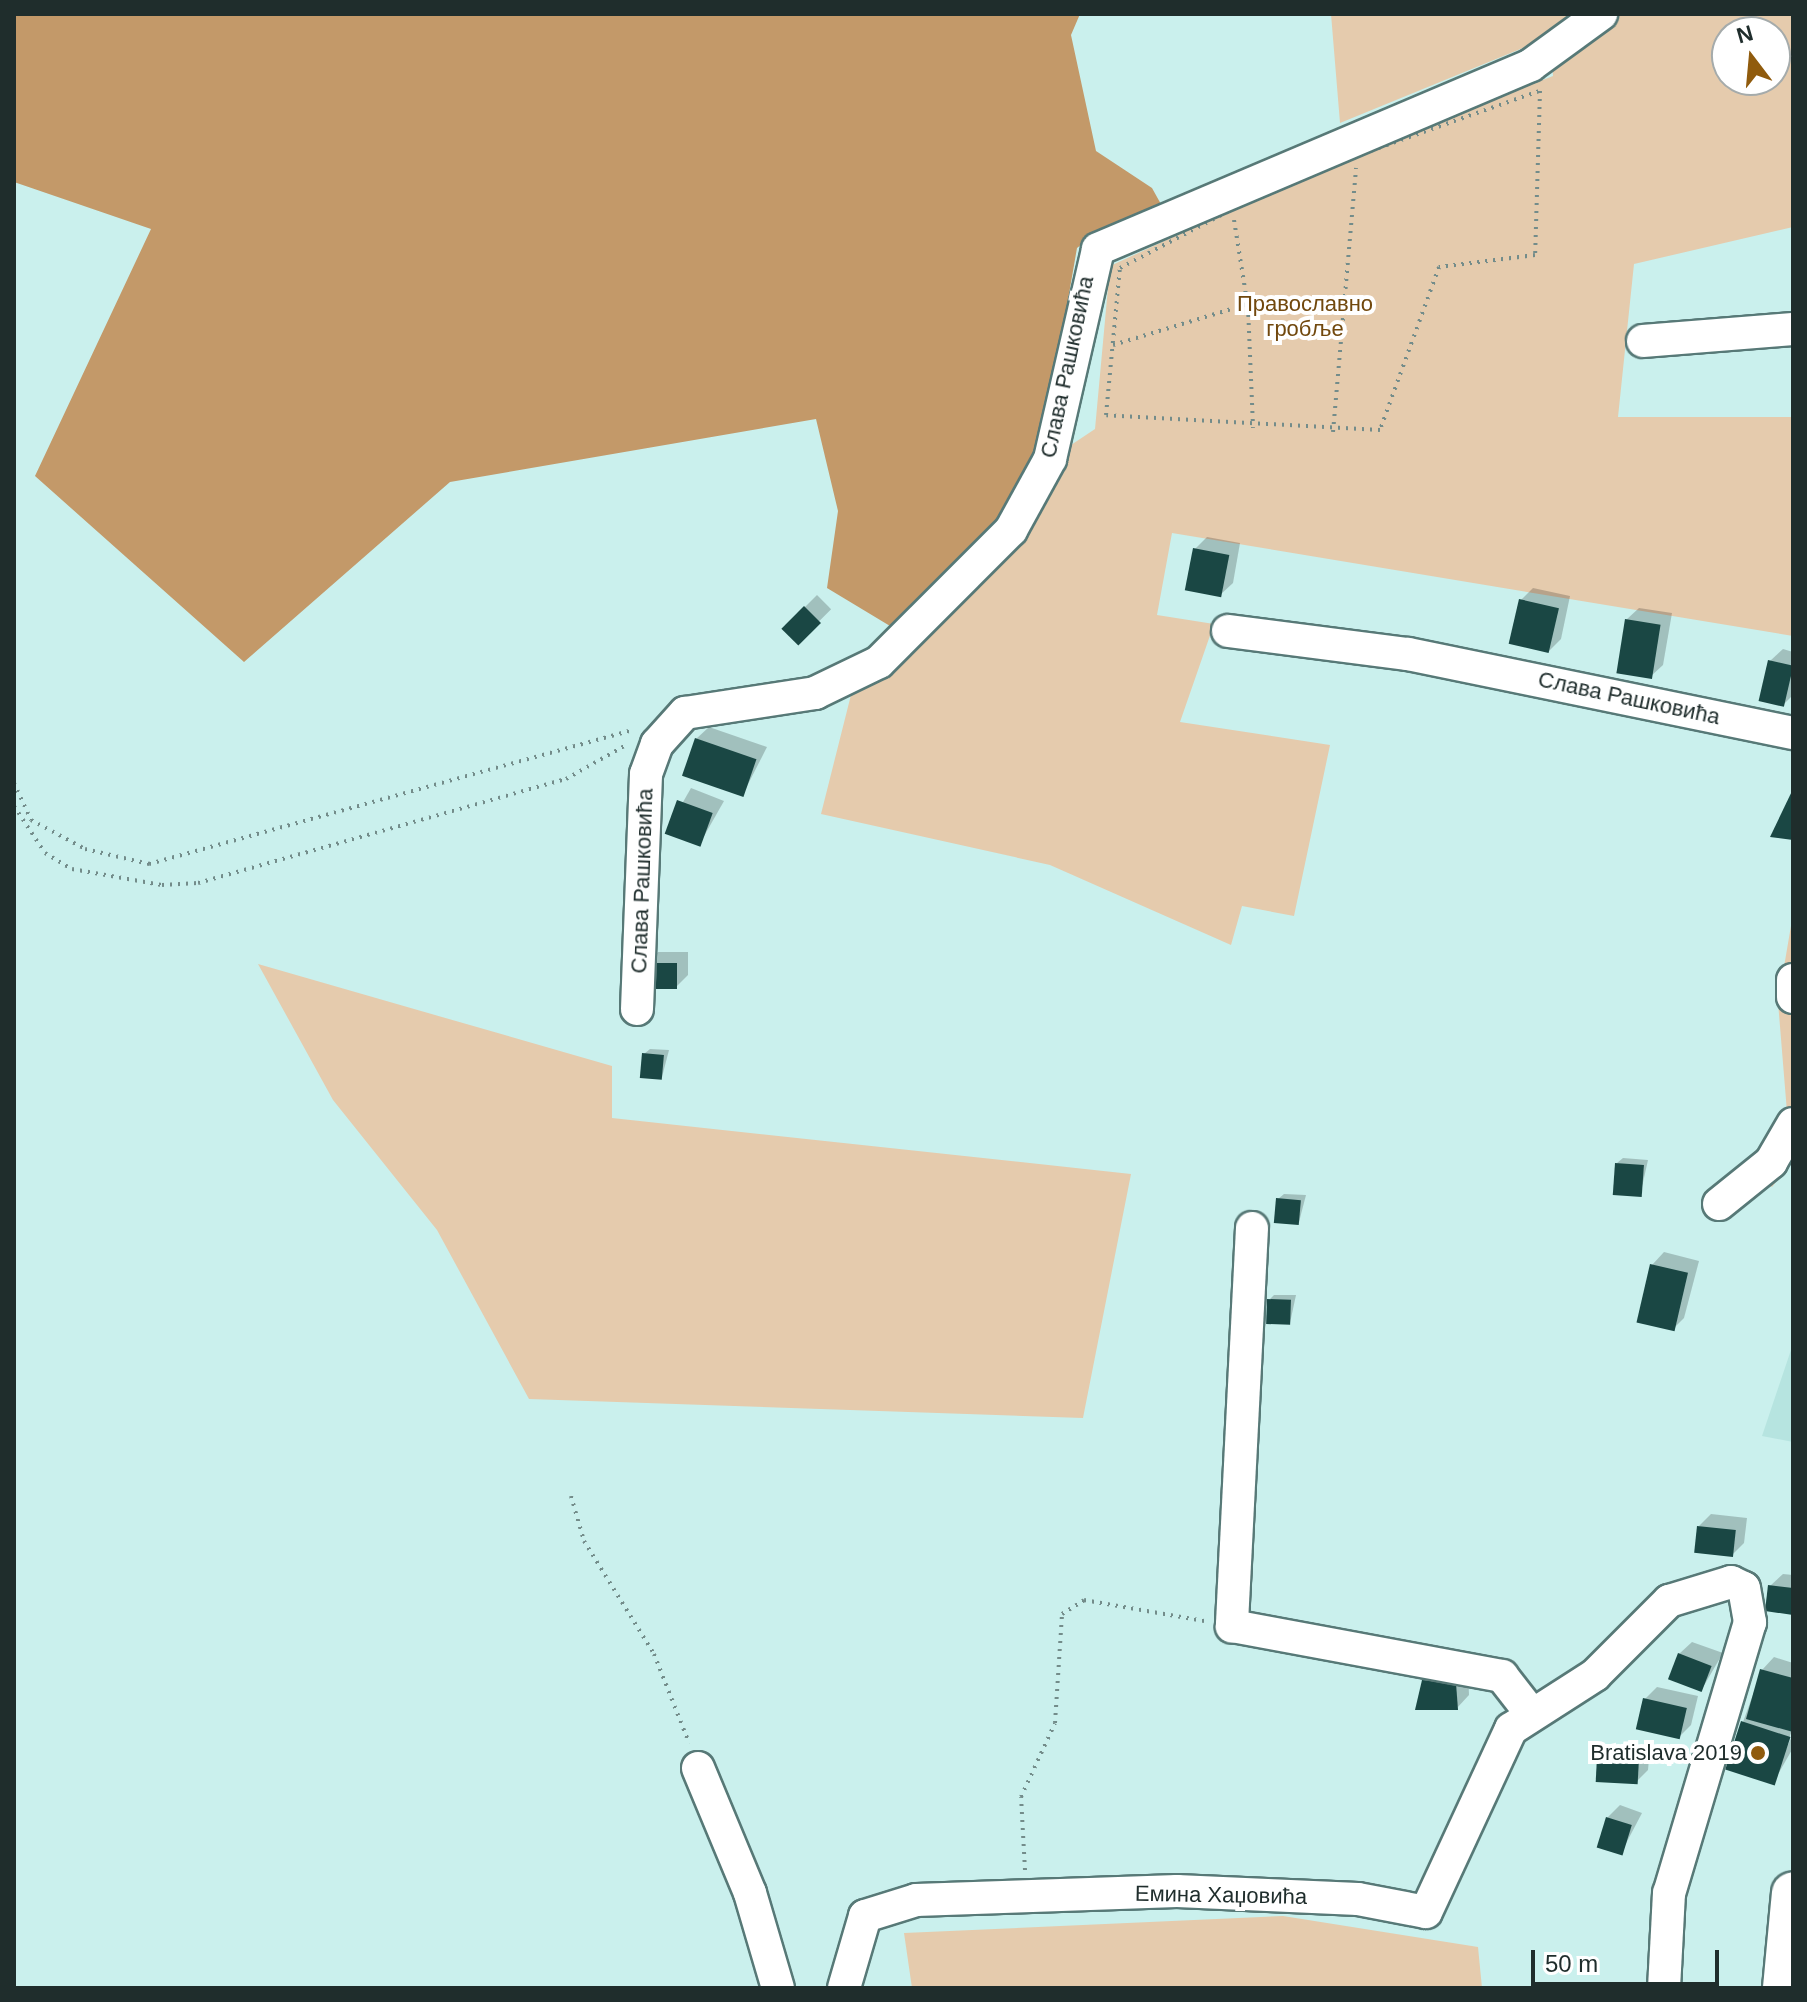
<!DOCTYPE html>
<html>
<head>
<meta charset="utf-8">
<style>
  body { margin:0 }
  #map { position:relative; width:1807px; height:2002px; overflow:hidden; background:#caf0ed; font-family:Arial,sans-serif }
  div>[style] { position:absolute }
  .built>* { inset:0; background:#b6e4e0 }
  .green>* { inset:0; background:#e5cbad }
  .forest>* { inset:0; background:#c39969 }
  .shadow>* { inset:0; background:#0003; transform-origin:0 0 }
  .building>* { inset:0; background:#1a4744; transform-origin:0 0 }
  .path>* { height:4px; margin-top:-2px; transform-origin:0; background:repeating-linear-gradient(90deg,#738c8a 0 2px,transparent 0 8px) }
  .roads { filter:drop-shadow(2px 0 #577977) drop-shadow(-2px 0 #577977) drop-shadow(0 2px #577977) drop-shadow(0 -2px #577977) }
  .minor>* { height:32px; margin:-16px; padding:0 16px; transform-origin:16px; border-radius:16px; background:#fff }
  .major>* { height:42px; margin:-21px; padding:0 21px; transform-origin:21px; border-radius:21px; background:#fff }
  .dots>* { width:22px; height:22px; translate:-50% -50%; box-sizing:border-box; border:4px solid #fff; border-radius:50% }
  span { translate:-50% -50%; white-space:nowrap; text-align:center; line-height:1.15; -webkit-text-stroke:8px #fff; paint-order:stroke }
  .park-label { font-size:22px; color:#71480d }
  .street-label { font-size:22px; color:#1f2d2c }
  .poi-label { font-size:22px; color:#1f2d2c }
  .right { translate:-100% -50%; text-align:right }
  .frame { position:absolute; inset:0; border:16px solid #1f2d2c; pointer-events:none }
  .north { position:absolute; left:1711px; top:16px; width:80px; height:80px; box-sizing:border-box; background:#fff; border:2px solid #a5abab; border-radius:50%; rotate:344deg; font-size:22px; font-weight:700; line-height:32px; text-align:center; color:#1f2d2c }
  .north::after { content:''; display:block; margin:auto; width:28px; height:36px; background:#905b0d; clip-path:polygon(50% 0,100% 100%,50% 72%,0 100%) }
  .scale { position:absolute; left:1531px; top:1950px; width:188px; height:36px; box-sizing:border-box; border:4px solid #1f2d2c; border-top:0; padding-left:10px; font-size:24px; line-height:28px; white-space:nowrap; color:#1f2d2c; -webkit-text-stroke:6px #fff; paint-order:stroke }
</style>
</head>
<body>
<div id="map">
  <div class="built">
    <i style="clip-path:polygon(1793px 1344px,1793px 1442px,1762px 1436px)"></i>
  </div>
  <div class="green">
    <i style="clip-path:polygon(evenodd,1331px 14px,1793px 14px,1793px 227px,1634px 264px,1618px 417px,1793px 417px,1793px 636px,1172px 533px,1157px 615px,1214px 624px,1180px 722px,1330px 745px,1294px 916px,1242px 906px,1231px 945px,1050px 865px,821px 814px,856px 675px,1050px 459px,1095px 429px,1110px 266px,1358px 152px,1553px 76px,1550px 37px,1340px 123px,1331px 14px,1727px 32px,1775px 32px,1775px 80px,1727px 80px,1727px 32px)"></i>
    <i style="clip-path:polygon(1793px 914px,1793px 1160px,1772px 1187px,1751px 1168px,1787px 1112px,1778px 1002px)"></i>
    <i style="clip-path:polygon(258px 964px,612px 1066px,612px 1118px,1131px 1174px,1083px 1418px,529px 1399px,437px 1230px,333px 1100px)"></i>
    <i style="clip-path:polygon(1283px 1916px,1478px 1947px,1482px 1988px,912px 1988px,904px 1933px)"></i>
  </div>
  <div class="forest">
    <i style="clip-path:polygon(14px 14px,1080px 14px,1071px 35px,1096px 151px,1152px 188px,1162px 206px,1104px 227px,1077px 248px,1041px 455px,1008px 517px,900px 632px,827px 588px,838px 511px,816px 419px,450px 482px,244px 662px,35px 476px,151px 229px,14px 182px)"></i>
  </div>
  <div class="shadow">
    <i style="clip-path:polygon(1207px 537px,1240px 543px,1233px 583px,1220px 595px,1195px 549px)"></i>
    <i style="clip-path:polygon(1533px 588px,1570px 596px,1561px 639px,1549px 651px,1521px 600px)"></i>
    <i style="left:817px;top:595px;width:20px;height:47px;rotate:45deg"></i>
    <i style="clip-path:polygon(1639px 608px,1672px 613px,1663px 665px,1650px 677px,1626px 620px)"></i>
    <i style="clip-path:polygon(1783px 649px,1793px 652px,1793px 695px,1783px 705px,1770px 661px)"></i>
    <i style="clip-path:polygon(709px 727px,767px 747px,743px 794px,696px 739px)"></i>
    <i style="clip-path:polygon(691px 788px,724px 801px,699px 845px,666px 832px)"></i>
    <i style="clip-path:polygon(658px 952px,688px 952px,688px 975px,676px 987px,646px 964px)"></i>
    <i style="clip-path:polygon(650px 1049px,669px 1050px,662px 1077px,644px 1054px)"></i>
    <i style="clip-path:polygon(1623px 1158px,1648px 1160px,1640px 1196px,1617px 1163px)"></i>
    <i style="clip-path:polygon(1284px 1194px,1306px 1195px,1299px 1222px,1278px 1199px)"></i>
    <i style="clip-path:polygon(1664px 1252px,1699px 1261px,1684px 1318px,1672px 1330px,1652px 1265px)"></i>
    <i style="clip-path:polygon(1274px 1295px,1296px 1295px,1290px 1323px,1269px 1300px)"></i>
    <i style="clip-path:polygon(1711px 1514px,1747px 1518px,1744px 1543px,1732px 1555px,1699px 1526px)"></i>
    <i style="clip-path:polygon(1783px 1574px,1793px 1575px,1793px 1613px,1770px 1586px)"></i>
    <i style="clip-path:polygon(1692px 1642px,1723px 1653px,1702px 1689px,1679px 1654px)"></i>
    <i style="clip-path:polygon(1774px 1657px,1793px 1663px,1793px 1728px,1776px 1771px,1793px 1734px,1793px 1748px,1773px 1783px,1743px 1722px,1762px 1670px)"></i>
    <i style="clip-path:polygon(1436px 1668px,1468px 1671px,1469px 1695px,1457px 1708px,1423px 1680px)"></i>
    <i style="clip-path:polygon(1657px 1687px,1698px 1696px,1691px 1725px,1679px 1737px,1645px 1699px)"></i>
    <i style="clip-path:polygon(1611px 1745px,1650px 1747px,1648px 1770px,1636px 1782px,1599px 1757px)"></i>
    <i style="clip-path:polygon(1620px 1805px,1642px 1813px,1621px 1853px,1607px 1818px)"></i>
  </div>
  <div class="building">
    <i style="left:1193px;top:548px;width:37px;height:43px;rotate:11deg"></i>
    <i style="left:1519px;top:599px;width:41px;height:46px;rotate:13deg"></i>
    <i style="left:804px;top:606px;width:24px;height:32px;rotate:45deg"></i>
    <i style="left:1625px;top:619px;width:36px;height:55px;rotate:9deg"></i>
    <i style="left:1768px;top:660px;width:26px;height:42px;rotate:13deg"></i>
    <i style="left:695px;top:738px;width:65px;height:40px;rotate:19deg"></i>
    <i style="clip-path:polygon(1793px 789px,1793px 840px,1770px 837px)"></i>
    <i style="left:677px;top:800px;width:38px;height:36px;rotate:20deg"></i>
    <i style="left:644px;top:963px;width:33px;height:26px"></i>
    <i style="left:642px;top:1053px;width:22px;height:25px;rotate:5deg"></i>
    <i style="left:1615px;top:1163px;width:29px;height:32px;rotate:4deg"></i>
    <i style="left:1276px;top:1198px;width:25px;height:25px;rotate:5deg"></i>
    <i style="left:1650px;top:1264px;width:39px;height:60px;rotate:13deg"></i>
    <i style="left:1267px;top:1299px;width:24px;height:25px;rotate:2deg"></i>
    <i style="left:1697px;top:1526px;width:39px;height:27px;rotate:6deg"></i>
    <i style="clip-path:polygon(1768px 1585px,1793px 1588px,1793px 1615px,1765px 1611px)"></i>
    <i style="left:1678px;top:1653px;width:36px;height:28px;rotate:21deg"></i>
    <i style="clip-path:polygon(1760px 1669px,1793px 1678px,1793px 1732px,1746px 1719px)"></i>
    <i style="clip-path:polygon(1422px 1680px,1456px 1683px,1458px 1710px,1415px 1710px)"></i>
    <i style="left:1643px;top:1698px;width:45px;height:32px;rotate:13deg"></i>
    <i style="left:1741px;top:1721px;width:52px;height:51px;rotate:18deg"></i>
    <i style="left:1597px;top:1757px;width:42px;height:25px;rotate:3deg"></i>
    <i style="left:1606px;top:1817px;width:27px;height:32px;rotate:17deg"></i>
  </div>
  <div class="path">
    <i style="left:1540px;top:91px;width:164px;rotate:91.7deg"></i>
    <i style="left:1535px;top:255px;width:97px;rotate:172.9deg"></i>
    <i style="left:1439px;top:267px;width:173px;rotate:109.9deg"></i>
    <i style="left:1380px;top:430px;width:274px;rotate:-176.9deg"></i>
    <i style="left:1106px;top:415px;width:148px;rotate:-84.6deg"></i>
    <i style="left:1120px;top:268px;width:190px;rotate:-27.6deg"></i>
    <i style="left:1288px;top:180px;width:267px;rotate:-19.5deg"></i>
    <i style="left:1234px;top:220px;width:88px;rotate:80.9deg"></i>
    <i style="left:1248px;top:307px;width:121px;rotate:87.6deg"></i>
    <i style="left:1113px;top:345px;width:141px;rotate:-16.9deg"></i>
    <i style="left:1333px;top:432px;width:265px;rotate:-85deg"></i>
    <i style="left:14px;top:783px;width:41px;rotate:65.3deg"></i>
    <i style="left:31px;top:820px;width:61px;rotate:28.2deg"></i>
    <i style="left:85px;top:849px;width:66px;rotate:13.2deg"></i>
    <i style="left:149px;top:864px;width:502px;rotate:-15.48deg"></i>
    <i style="left:14px;top:806px;width:56px;rotate:56.6deg"></i>
    <i style="left:45px;top:853px;width:31px;rotate:31deg"></i>
    <i style="left:72px;top:869px;width:91px;rotate:10.1deg"></i>
    <i style="left:162px;top:885px;width:36px;rotate:-3deg"></i>
    <i style="left:198px;top:883px;width:382px;rotate:-15.8deg"></i>
    <i style="left:566px;top:779px;width:69px;rotate:-29.5deg"></i>
    <i style="left:571px;top:1496px;width:47px;rotate:73.9deg"></i>
    <i style="left:584px;top:1541px;width:133px;rotate:58.2deg"></i>
    <i style="left:654px;top:1654px;width:96px;rotate:68.5deg"></i>
    <i style="left:1025px;top:1870px;width:73px;rotate:-93.1deg"></i>
    <i style="left:1021px;top:1797px;width:81px;rotate:-65.3deg"></i>
    <i style="left:1055px;top:1723px;width:109px;rotate:-86.3deg"></i>
    <i style="left:1062px;top:1614px;width:26px;rotate:-32deg"></i>
    <i style="left:1084px;top:1600px;width:122px;rotate:9.9deg"></i>
  </div>
  <div class="roads">
    <div class="minor">
      <i style="left:1643px;top:341px;width:150px;rotate:-4.6deg"></i>
      <i style="left:1228px;top:631px;width:181px;rotate:7.3deg"></i>
      <i style="left:1408px;top:654px;width:393px;rotate:11.6deg"></i>
      <i style="left:1793px;top:980px;width:17px;rotate:90deg"></i>
      <i style="left:637px;top:1009px;width:235px;rotate:-87.8deg"></i>
      <i style="left:646px;top:774px;width:32px;rotate:-70deg"></i>
      <i style="left:657px;top:744px;width:42px;rotate:-47.9deg"></i>
      <i style="left:685px;top:713px;width:132px;rotate:-8.7deg"></i>
      <i style="left:815px;top:693px;width:71px;rotate:-25.8deg"></i>
      <i style="left:879px;top:662px;width:187px;rotate:-45deg"></i>
      <i style="left:1011px;top:530px;width:81px;rotate:-61.2deg"></i>
      <i style="left:1050px;top:459px;width:215px;rotate:-77.1deg"></i>
      <i style="left:1098px;top:249px;width:470px;rotate:-23deg"></i>
      <i style="left:1531px;top:65px;width:87px;rotate:-36.1deg"></i>
      <i style="left:1719px;top:1204px;width:67px;rotate:-38.9deg"></i>
      <i style="left:1771px;top:1162px;width:44px;rotate:-59.9deg"></i>
      <i style="left:1252px;top:1228px;width:399px;rotate:92.9deg"></i>
      <i style="left:1232px;top:1626px;width:275px;rotate:10.5deg"></i>
      <i style="left:1502px;top:1676px;width:46px;rotate:52.1deg"></i>
      <i style="left:698px;top:1768px;width:135px;rotate:67.4deg"></i>
      <i style="left:750px;top:1893px;width:99px;rotate:73.6deg"></i>
      <i style="left:844px;top:1988px;width:75px;rotate:-73.7deg"></i>
      <i style="left:865px;top:1916px;width:53px;rotate:-17.4deg"></i>
      <i style="left:916px;top:1900px;width:261px;rotate:-2deg"></i>
      <i style="left:1177px;top:1891px;width:181px;rotate:2.5deg"></i>
      <i style="left:1358px;top:1899px;width:69px;rotate:10.8deg"></i>
      <i style="left:1426px;top:1912px;width:202px;rotate:-65.1deg"></i>
      <i style="left:1511px;top:1729px;width:100px;rotate:-32.7deg"></i>
      <i style="left:1595px;top:1675px;width:105px;rotate:-45deg"></i>
      <i style="left:1669px;top:1601px;width:65px;rotate:-17deg"></i>
      <i style="left:1731px;top:1582px;width:14px;rotate:25deg"></i>
      <i style="left:1744px;top:1588px;width:35px;rotate:80deg"></i>
      <i style="left:1750px;top:1622px;width:283px;rotate:106.6deg"></i>
      <i style="left:1669px;top:1893px;width:95px;rotate:93deg"></i>
    </div>
    <div class="major">
      <i style="left:1784px;top:1988px;width:95px;rotate:-84.6deg"></i>
    </div>
  </div>
  <div class="dots">
    <i style="left:1758px;top:1753px;background:#905b0d"></i>
  </div>
  <div class="park-label">
    <span style="left:1305px;top:316px">Православно<br>гробље</span>
  </div>
  <div class="street-label">
    <span style="left:1067px;top:367px;rotate:-78deg">Слава Рашковића</span>
    <span style="left:1629px;top:698px;rotate:12deg">Слава Рашковића</span>
    <span style="left:642px;top:881px;rotate:-88deg">Слава Рашковића</span>
    <span style="left:1221px;top:1895px;rotate:1deg">Емина Хаџовића</span>
  </div>
  <div class="poi-label">
    <span class="right" style="left:1742px;top:1753px">Bratislava 2019</span>
  </div>
  <div class="frame"></div>
  <div class="north">N</div>
  <div class="scale">50 m</div>
</div>
</body>
</html>
